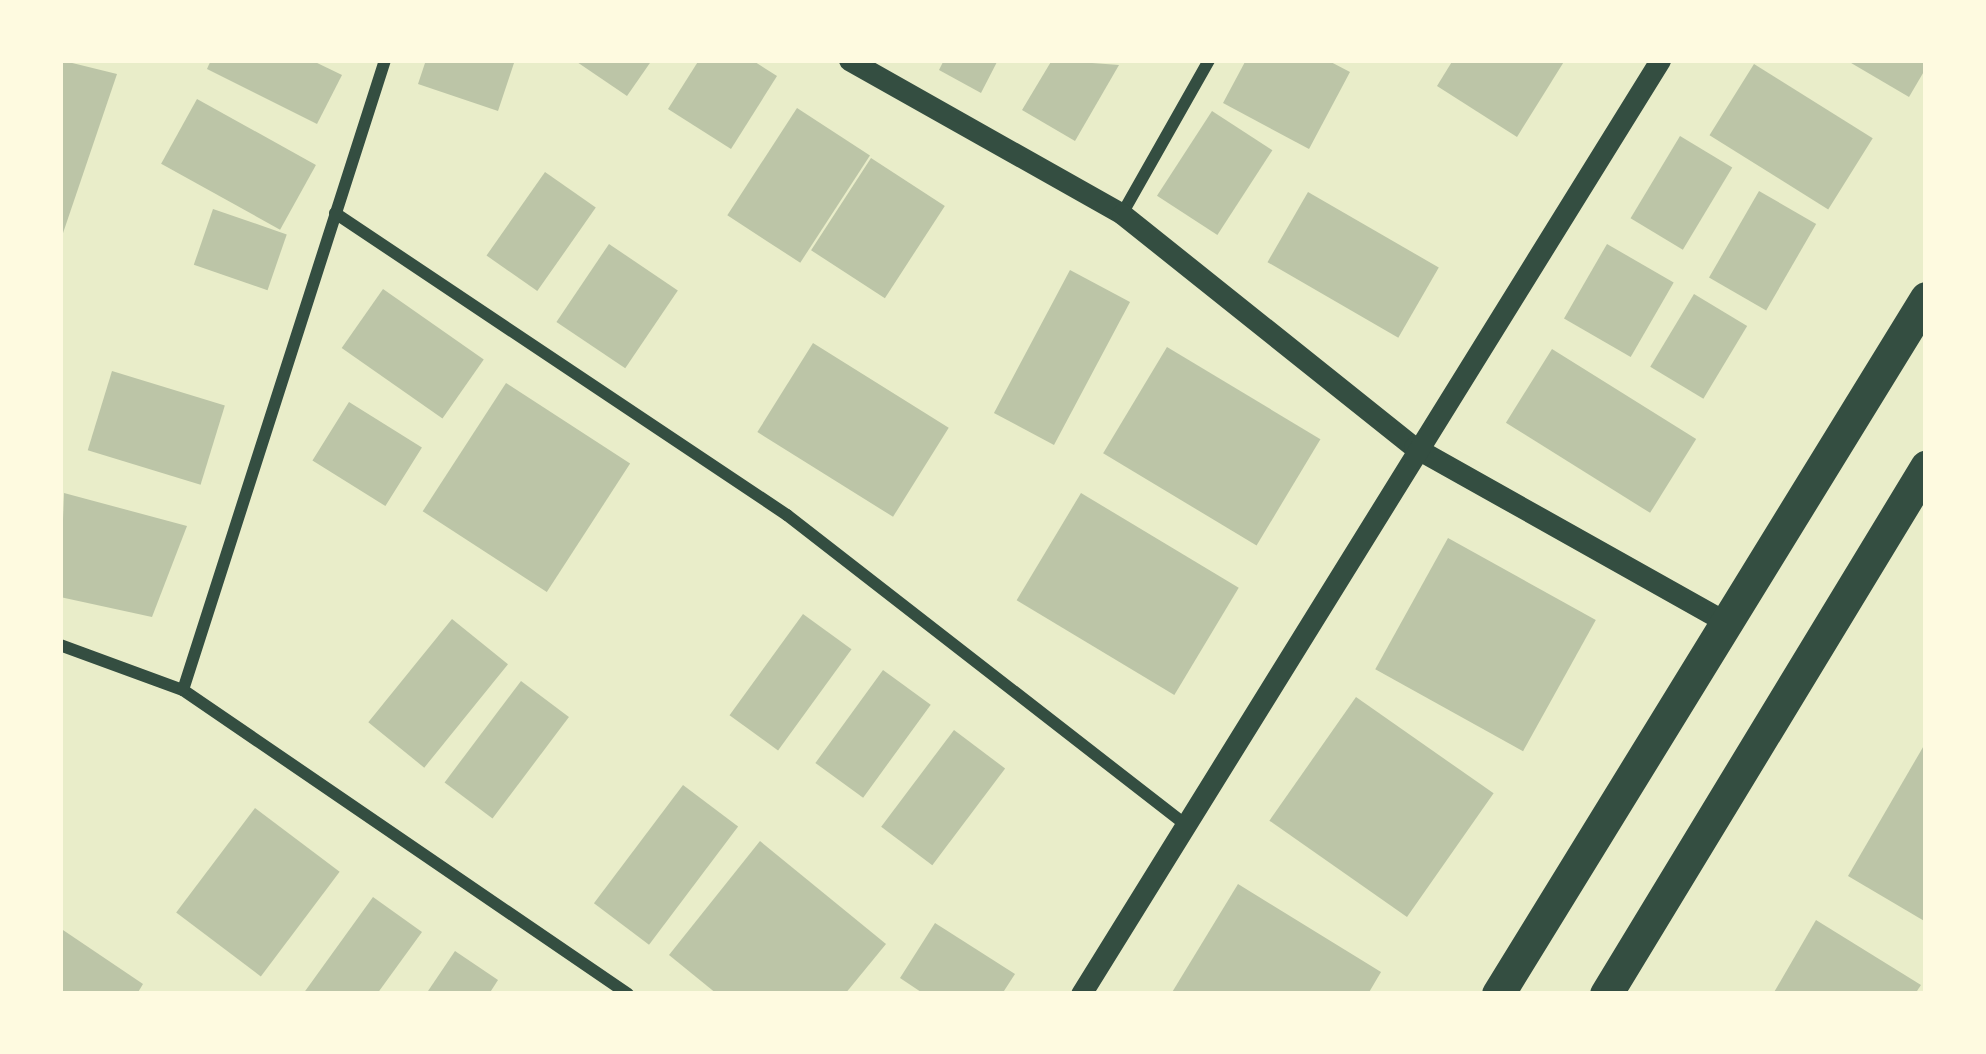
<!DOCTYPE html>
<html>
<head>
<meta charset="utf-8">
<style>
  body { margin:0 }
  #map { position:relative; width:1986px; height:1054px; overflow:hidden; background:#e9edc9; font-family:Karla,sans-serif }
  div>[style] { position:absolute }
  .building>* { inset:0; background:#bcc5a7; transform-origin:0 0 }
  .minor>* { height:12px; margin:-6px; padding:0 6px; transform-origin:6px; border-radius:6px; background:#344e41 }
  .tertiary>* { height:21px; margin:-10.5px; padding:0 10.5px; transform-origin:10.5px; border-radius:10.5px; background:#344e41 }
  .trunk>* { height:33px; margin:-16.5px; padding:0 16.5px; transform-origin:16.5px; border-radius:16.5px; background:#344e41 }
  span { translate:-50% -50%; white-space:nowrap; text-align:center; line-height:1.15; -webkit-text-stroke:9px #fefae0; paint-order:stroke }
  .frame { position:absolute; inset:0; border:63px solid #fefae0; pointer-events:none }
</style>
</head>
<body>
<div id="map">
  <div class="building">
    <i style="clip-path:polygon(60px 60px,117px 74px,61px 239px,60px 238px)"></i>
    <i style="clip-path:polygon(211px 60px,311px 60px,342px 75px,317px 124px,207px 69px)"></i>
    <i style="clip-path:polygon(426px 60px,515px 60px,498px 111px,418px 84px)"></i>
    <i style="clip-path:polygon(574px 60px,652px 60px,627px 96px)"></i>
    <i style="clip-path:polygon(699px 60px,752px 60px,777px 76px,731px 149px,668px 109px)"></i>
    <i style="clip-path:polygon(944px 60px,998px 60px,981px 93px,939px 70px)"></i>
    <i style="clip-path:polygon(1052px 60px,1119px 65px,1075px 141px,1022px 110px)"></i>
    <i style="clip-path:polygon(1246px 60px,1327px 60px,1350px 72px,1309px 149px,1223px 103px)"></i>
    <i style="clip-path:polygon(1453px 60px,1565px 60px,1517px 137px,1437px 86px)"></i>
    <i style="clip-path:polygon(1846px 60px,1926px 60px,1926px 68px,1909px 97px)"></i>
    <i style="left:1754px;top:64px;width:140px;height:84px;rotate:32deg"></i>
    <i style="left:197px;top:99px;width:136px;height:74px;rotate:29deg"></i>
    <i style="left:797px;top:108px;width:87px;height:128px;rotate:33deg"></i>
    <i style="left:1212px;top:111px;width:72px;height:101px;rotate:33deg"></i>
    <i style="left:1680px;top:136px;width:61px;height:96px;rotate:31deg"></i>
    <i style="left:871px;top:158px;width:88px;height:110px;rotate:33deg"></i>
    <i style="left:545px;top:172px;width:62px;height:102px;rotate:35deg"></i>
    <i style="left:1759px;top:191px;width:66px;height:100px;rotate:30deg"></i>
    <i style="left:1308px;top:192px;width:151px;height:81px;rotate:30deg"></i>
    <i style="left:213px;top:209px;width:78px;height:59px;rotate:19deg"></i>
    <i style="left:609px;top:244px;width:83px;height:94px;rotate:34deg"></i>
    <i style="left:1607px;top:244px;width:77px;height:86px;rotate:30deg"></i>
    <i style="left:1070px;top:270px;width:68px;height:162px;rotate:28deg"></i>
    <i style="left:383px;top:289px;width:123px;height:72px;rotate:35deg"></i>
    <i style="left:1694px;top:294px;width:62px;height:85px;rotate:31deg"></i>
    <i style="left:813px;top:343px;width:160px;height:105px;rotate:32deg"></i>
    <i style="left:1167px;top:347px;width:179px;height:124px;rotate:31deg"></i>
    <i style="left:1552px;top:349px;width:170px;height:87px;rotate:32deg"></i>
    <i style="left:112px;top:371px;width:118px;height:83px;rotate:17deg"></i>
    <i style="left:506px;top:383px;width:148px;height:153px;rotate:33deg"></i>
    <i style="left:349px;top:402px;width:86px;height:69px;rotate:32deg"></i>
    <i style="clip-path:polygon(64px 493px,187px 526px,152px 617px,60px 597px)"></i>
    <i style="left:1081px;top:493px;width:184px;height:125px;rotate:31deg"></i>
    <i style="left:1448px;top:538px;width:169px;height:150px;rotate:29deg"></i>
    <i style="left:803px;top:614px;width:60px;height:125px;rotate:36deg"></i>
    <i style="left:452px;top:619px;width:72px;height:133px;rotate:39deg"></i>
    <i style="left:883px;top:670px;width:59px;height:115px;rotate:36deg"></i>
    <i style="left:521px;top:681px;width:60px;height:127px;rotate:37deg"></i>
    <i style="left:1356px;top:697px;width:168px;height:151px;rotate:35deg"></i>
    <i style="left:954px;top:730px;width:64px;height:121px;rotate:37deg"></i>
    <i style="clip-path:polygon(1926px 742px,1926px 922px,1848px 876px)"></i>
    <i style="left:683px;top:785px;width:69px;height:148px;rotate:37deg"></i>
    <i style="left:255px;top:808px;width:106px;height:131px;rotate:37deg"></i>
    <i style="clip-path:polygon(760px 841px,886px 944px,845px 994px,717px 994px,669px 955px)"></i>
    <i style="clip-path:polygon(1238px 884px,1381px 972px,1368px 994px,1171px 994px)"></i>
    <i style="clip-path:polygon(373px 897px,422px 932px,377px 994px,303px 994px)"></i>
    <i style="clip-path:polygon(1816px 920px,1921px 985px,1915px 994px,1773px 994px)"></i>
    <i style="clip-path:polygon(935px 923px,1015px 974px,1002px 994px,924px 994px,900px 978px)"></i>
    <i style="clip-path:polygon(60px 928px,143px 984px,137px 994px,60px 994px)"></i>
    <i style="clip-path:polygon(455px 951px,498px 980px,489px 994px,426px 994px)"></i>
  </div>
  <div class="minor">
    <i style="left:335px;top:213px;width:544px;rotate:33.75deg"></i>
    <i style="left:787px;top:515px;width:500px;rotate:37.85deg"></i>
    <i style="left:1122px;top:214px;width:177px;rotate:-60.5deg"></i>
    <i style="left:60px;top:645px;width:131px;rotate:20.1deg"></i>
    <i style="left:183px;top:690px;width:539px;rotate:34.34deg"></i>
    <i style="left:183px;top:690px;width:662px;rotate:-72.22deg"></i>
  </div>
  <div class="tertiary">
    <i style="left:849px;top:60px;width:313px;rotate:29.4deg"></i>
    <i style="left:1122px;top:214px;width:374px;rotate:38.6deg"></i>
    <i style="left:1414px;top:447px;width:355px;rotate:29.3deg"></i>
    <i style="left:1081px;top:994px;width:1099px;rotate:-58.2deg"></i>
  </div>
  <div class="trunk">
    <i style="left:1498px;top:994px;width:817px;rotate:-58.41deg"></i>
    <i style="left:1606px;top:994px;width:617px;rotate:-58.73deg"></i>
  </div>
  <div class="frame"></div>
</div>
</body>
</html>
